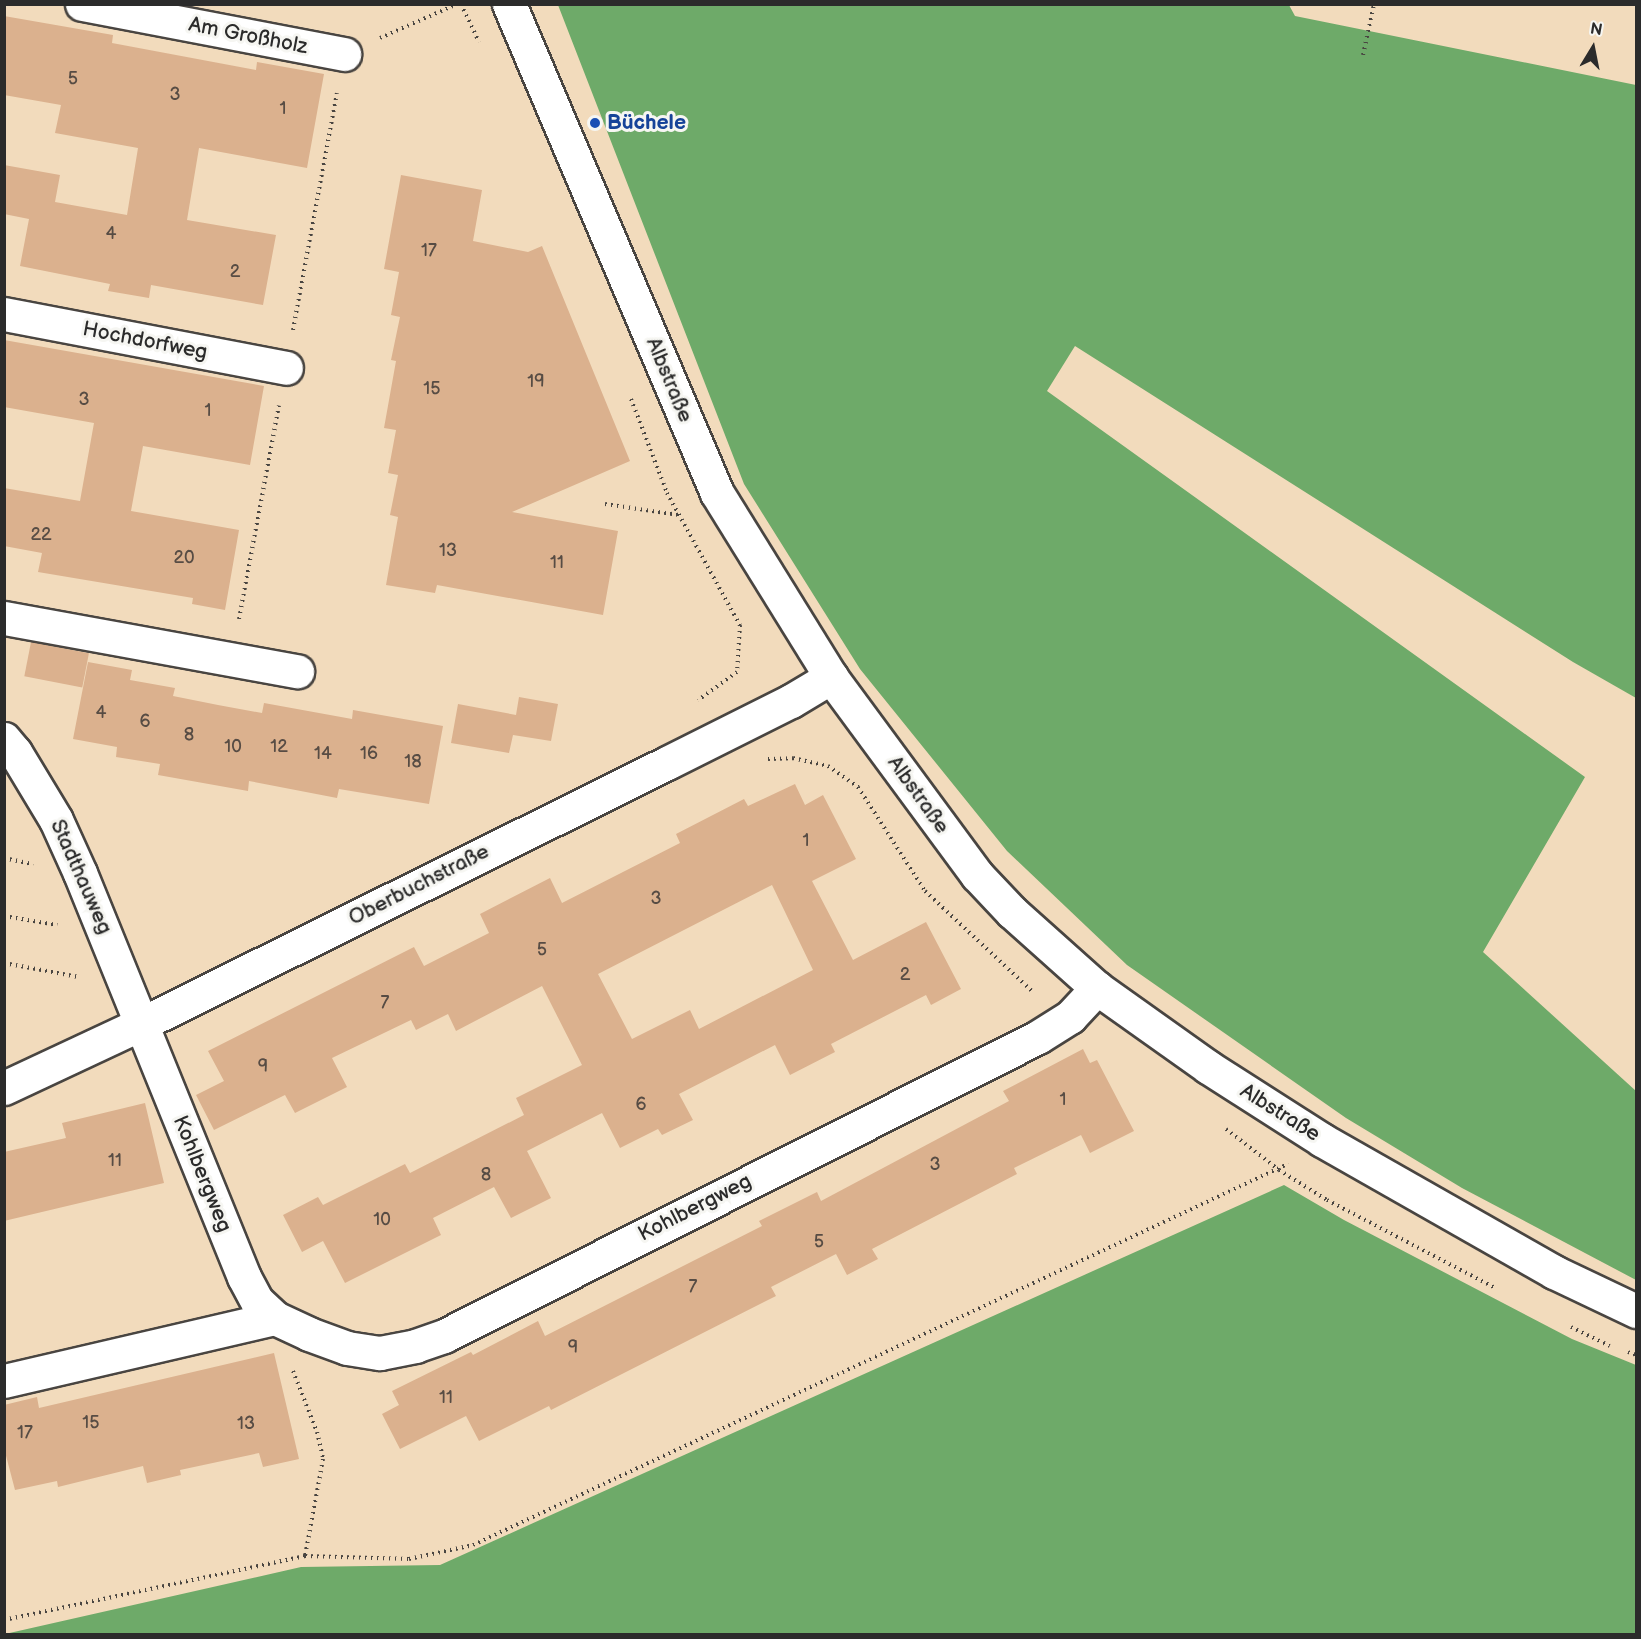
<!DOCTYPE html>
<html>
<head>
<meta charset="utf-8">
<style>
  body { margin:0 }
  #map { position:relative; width:1641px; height:1639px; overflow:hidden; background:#f2dbbc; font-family:"Balsamiq Sans",sans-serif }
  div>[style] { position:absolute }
  .forest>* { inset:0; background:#6eaa69 }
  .building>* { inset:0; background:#dbb18e; transform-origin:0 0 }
  .path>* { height:4px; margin-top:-2px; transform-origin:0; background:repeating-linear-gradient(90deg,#494541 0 1.5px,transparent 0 6px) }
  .roads { filter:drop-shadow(2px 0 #494541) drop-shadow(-2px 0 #494541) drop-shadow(0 2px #494541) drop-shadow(0 -2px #494541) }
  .minor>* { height:33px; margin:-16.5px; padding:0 16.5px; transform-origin:16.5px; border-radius:16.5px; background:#fff }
  .dots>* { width:16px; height:16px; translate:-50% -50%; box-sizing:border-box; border:3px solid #f6f6f2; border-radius:50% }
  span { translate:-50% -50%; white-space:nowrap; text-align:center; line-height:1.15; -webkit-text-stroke:6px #f6f6f2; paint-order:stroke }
  .number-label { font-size:18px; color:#574c44 }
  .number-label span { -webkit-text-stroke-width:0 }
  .street-label { font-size:21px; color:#2b2b2b }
  .transit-label { font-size:21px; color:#164399; font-weight:700 }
  .left { translate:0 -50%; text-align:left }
  .frame { position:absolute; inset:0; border:6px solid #2b2b2b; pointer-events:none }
  .north { position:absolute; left:1563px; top:18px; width:60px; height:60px; -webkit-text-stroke:4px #f6f6f2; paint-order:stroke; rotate:10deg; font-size:16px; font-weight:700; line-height:24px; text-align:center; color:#2b2b2b }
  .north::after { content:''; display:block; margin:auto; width:21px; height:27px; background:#2b2b2b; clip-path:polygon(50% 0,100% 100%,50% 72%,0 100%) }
</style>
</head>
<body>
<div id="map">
  <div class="forest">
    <i style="clip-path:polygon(558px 5px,1289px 5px,1295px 16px,1636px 85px,1636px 698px,1573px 662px,1075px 346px,1047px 391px,1585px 777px,1483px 952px,1636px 1091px,1636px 1280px,1462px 1188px,1346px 1118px,1127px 965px,1007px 851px,860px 669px,744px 484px)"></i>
    <i style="clip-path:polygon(1284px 1185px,1344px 1220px,1572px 1339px,1636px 1365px,1636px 1634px,5px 1634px,301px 1567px,440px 1565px)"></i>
  </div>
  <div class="building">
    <i style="clip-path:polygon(4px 16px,113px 35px,112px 43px,256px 70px,257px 62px,324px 74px,307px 168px,199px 148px,187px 220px,276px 235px,263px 305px,151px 285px,149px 298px,108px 291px,110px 284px,20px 266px,29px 219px,4px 214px,4px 165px,60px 175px,55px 202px,127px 215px,138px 148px,55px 133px,61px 105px,4px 95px)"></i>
    <i style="clip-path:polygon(401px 175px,482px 190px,473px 241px,528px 252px,542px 246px,630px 461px,512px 512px,618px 531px,603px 615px,437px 585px,435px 593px,386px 585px,398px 517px,390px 515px,398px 475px,388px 473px,396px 430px,384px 428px,396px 361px,391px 360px,400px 317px,391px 315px,399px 272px,384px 269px)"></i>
    <i style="clip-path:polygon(4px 340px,264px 386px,250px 465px,143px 446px,131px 511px,239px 530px,225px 610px,192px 604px,193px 598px,38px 572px,42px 553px,4px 546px,4px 488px,80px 501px,94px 423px,4px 407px)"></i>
    <i style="left:31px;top:642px;width:59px;height:35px;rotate:11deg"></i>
    <i style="clip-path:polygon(88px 662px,132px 670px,130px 680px,175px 688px,173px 696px,218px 705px,262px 713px,264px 703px,352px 719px,353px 710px,443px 726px,429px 804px,339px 789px,337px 798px,249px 781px,248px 791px,158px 775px,160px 764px,116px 757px,117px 747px,73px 739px)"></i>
    <i style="clip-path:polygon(519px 697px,558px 704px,551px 741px,513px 735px,509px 753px,451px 743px,458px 704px,516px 715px)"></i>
    <i style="clip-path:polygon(evenodd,795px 784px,805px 805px,823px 795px,856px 859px,812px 881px,853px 960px,926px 922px,961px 989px,931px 1005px,926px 995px,831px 1044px,835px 1052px,790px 1075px,775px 1045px,679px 1094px,693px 1120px,662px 1135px,658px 1129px,620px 1148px,602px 1113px,527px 1151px,551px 1198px,511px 1218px,494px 1187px,433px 1218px,441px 1235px,345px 1283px,323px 1241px,302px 1252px,283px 1215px,318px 1197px,323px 1205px,405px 1164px,410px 1173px,524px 1115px,516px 1098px,582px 1065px,542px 986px,456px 1031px,448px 1014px,416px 1030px,411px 1020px,332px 1058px,347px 1087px,295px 1113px,285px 1095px,214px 1130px,196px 1095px,224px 1081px,208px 1051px,414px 947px,424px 966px,489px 933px,480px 914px,550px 878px,562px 903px,680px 843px,676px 834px,744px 799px,748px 806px,795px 784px,772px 885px,813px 970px,699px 1029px,690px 1010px,632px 1039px,598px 974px,772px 885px)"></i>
    <i style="clip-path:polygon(1083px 1049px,1090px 1063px,1097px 1060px,1134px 1131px,1090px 1153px,1081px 1135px,1014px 1168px,1017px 1174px,872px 1249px,878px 1259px,847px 1275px,836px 1254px,771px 1287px,776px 1296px,551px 1410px,549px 1406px,479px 1441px,466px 1416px,400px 1449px,382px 1414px,399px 1405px,392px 1391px,471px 1352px,473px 1355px,538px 1321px,545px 1336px,762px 1226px,759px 1221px,817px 1192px,821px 1201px,1009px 1101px,1003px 1091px)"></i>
    <i style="clip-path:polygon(145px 1103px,164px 1183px,4px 1221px,4px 1152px,66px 1138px,62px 1123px)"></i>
    <i style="clip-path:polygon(274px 1353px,299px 1459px,263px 1467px,259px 1453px,180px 1470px,181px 1475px,147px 1483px,143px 1466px,58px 1487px,57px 1481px,15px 1490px,4px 1448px,4px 1405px,37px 1397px,39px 1408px)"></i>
  </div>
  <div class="path">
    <i style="left:461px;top:4px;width:42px;rotate:64.7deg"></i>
    <i style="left:380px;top:38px;width:84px;rotate:-23.8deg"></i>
    <i style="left:1363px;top:55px;width:52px;rotate:-77.8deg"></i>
    <i style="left:293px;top:330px;width:241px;rotate:-79.5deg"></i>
    <i style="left:631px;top:399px;width:101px;rotate:69deg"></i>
    <i style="left:667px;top:493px;width:151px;rotate:61.1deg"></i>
    <i style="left:740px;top:625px;width:47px;rotate:93.7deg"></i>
    <i style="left:737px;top:672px;width:48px;rotate:144.3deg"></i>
    <i style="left:605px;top:504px;width:75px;rotate:8.5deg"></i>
    <i style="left:239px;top:619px;width:217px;rotate:-79.4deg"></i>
    <i style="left:768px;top:759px;width:25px;rotate:-2deg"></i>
    <i style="left:793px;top:758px;width:36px;rotate:13deg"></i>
    <i style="left:828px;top:766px;width:37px;rotate:35deg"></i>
    <i style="left:858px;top:787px;width:124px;rotate:57.2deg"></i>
    <i style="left:925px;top:891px;width:149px;rotate:43.1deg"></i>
    <i style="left:4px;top:858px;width:30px;rotate:12deg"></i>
    <i style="left:4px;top:916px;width:54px;rotate:9.6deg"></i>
    <i style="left:4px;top:963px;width:76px;rotate:10.6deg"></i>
    <i style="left:1226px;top:1129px;width:67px;rotate:37.7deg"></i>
    <i style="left:1279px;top:1170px;width:57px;rotate:32deg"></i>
    <i style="left:1327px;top:1200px;width:190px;rotate:27.6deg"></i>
    <i style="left:1571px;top:1327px;width:43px;rotate:26deg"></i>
    <i style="left:1628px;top:1352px;width:9px;rotate:21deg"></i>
    <i style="left:293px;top:1371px;width:66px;rotate:68.5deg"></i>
    <i style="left:317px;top:1432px;width:28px;rotate:77deg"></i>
    <i style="left:323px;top:1459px;width:99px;rotate:100.5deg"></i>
    <i style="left:4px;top:1620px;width:308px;rotate:-12deg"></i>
    <i style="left:305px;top:1556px;width:104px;rotate:1.7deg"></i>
    <i style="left:409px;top:1559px;width:66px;rotate:-12.3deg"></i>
    <i style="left:473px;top:1545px;width:900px;rotate:-25.06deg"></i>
  </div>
  <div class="roads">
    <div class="minor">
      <i style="left:82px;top:4px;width:267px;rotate:10.8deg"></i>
      <i style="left:509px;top:4px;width:531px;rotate:66.96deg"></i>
      <i style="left:717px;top:493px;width:216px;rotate:58.2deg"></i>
      <i style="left:831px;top:677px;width:246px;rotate:53.6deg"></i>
      <i style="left:977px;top:875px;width:51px;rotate:46.6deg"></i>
      <i style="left:1012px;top:912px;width:114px;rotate:41.8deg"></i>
      <i style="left:1097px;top:988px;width:136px;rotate:35.4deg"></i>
      <i style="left:1208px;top:1067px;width:135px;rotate:32.6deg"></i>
      <i style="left:1322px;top:1140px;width:267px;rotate:29.6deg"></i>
      <i style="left:1554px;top:1272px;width:91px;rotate:25.4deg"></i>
      <i style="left:4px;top:314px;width:287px;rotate:10.8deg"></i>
      <i style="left:4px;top:618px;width:298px;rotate:10.3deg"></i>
      <i style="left:4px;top:739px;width:17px;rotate:50deg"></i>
      <i style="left:15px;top:752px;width:79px;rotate:58.9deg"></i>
      <i style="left:56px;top:820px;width:58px;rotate:65.6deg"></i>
      <i style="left:80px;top:873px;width:436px;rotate:67.9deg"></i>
      <i style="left:244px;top:1277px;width:27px;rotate:62deg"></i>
      <i style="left:257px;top:1301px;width:25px;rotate:43deg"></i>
      <i style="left:275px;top:1318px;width:38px;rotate:25deg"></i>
      <i style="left:309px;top:1334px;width:40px;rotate:20.2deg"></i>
      <i style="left:347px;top:1348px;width:33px;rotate:9deg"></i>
      <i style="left:380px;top:1353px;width:36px;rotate:-11deg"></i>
      <i style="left:415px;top:1346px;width:31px;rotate:-19deg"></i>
      <i style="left:444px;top:1336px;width:665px;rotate:-26.72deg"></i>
      <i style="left:1038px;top:1037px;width:38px;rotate:-32deg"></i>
      <i style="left:1070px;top:1017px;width:40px;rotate:-47deg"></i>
      <i style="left:4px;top:1088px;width:153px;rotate:-25.1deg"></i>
      <i style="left:143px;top:1023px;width:585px;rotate:-26.39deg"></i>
      <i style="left:667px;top:763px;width:139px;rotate:-26.6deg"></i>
      <i style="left:791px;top:701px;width:47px;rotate:-31deg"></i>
      <i style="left:4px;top:1381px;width:278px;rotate:-13.1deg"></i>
    </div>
  </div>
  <div class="dots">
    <i style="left:595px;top:123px;background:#1a4fb4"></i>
  </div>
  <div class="number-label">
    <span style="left:73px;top:79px">5</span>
    <span style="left:175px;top:95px">3</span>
    <span style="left:283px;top:109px">1</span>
    <span style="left:111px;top:234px">4</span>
    <span style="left:429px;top:251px">17</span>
    <span style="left:235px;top:272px">2</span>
    <span style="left:536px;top:382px">19</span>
    <span style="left:432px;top:389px">15</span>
    <span style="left:84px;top:400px">3</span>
    <span style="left:208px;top:411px">1</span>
    <span style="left:41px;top:535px">22</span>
    <span style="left:448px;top:551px">13</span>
    <span style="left:184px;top:558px">20</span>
    <span style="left:557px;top:563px">11</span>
    <span style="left:101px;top:713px">4</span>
    <span style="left:145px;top:722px">6</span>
    <span style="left:189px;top:735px">8</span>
    <span style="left:233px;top:747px">10</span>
    <span style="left:279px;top:747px">12</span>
    <span style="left:323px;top:754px">14</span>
    <span style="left:369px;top:754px">16</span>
    <span style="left:413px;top:762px">18</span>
    <span style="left:806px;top:841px">1</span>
    <span style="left:656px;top:899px">3</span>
    <span style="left:542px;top:950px">5</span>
    <span style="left:905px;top:975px">2</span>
    <span style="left:385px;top:1003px">7</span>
    <span style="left:263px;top:1067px">9</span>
    <span style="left:1063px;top:1100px">1</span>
    <span style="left:641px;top:1105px">6</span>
    <span style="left:115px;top:1161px">11</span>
    <span style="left:935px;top:1165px">3</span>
    <span style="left:486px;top:1175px">8</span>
    <span style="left:382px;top:1220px">10</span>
    <span style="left:819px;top:1242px">5</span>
    <span style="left:693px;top:1287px">7</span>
    <span style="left:573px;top:1348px">9</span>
    <span style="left:446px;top:1398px">11</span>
    <span style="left:91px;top:1423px">15</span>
    <span style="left:246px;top:1424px">13</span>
    <span style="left:25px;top:1433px">17</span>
  </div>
  <div class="street-label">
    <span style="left:248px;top:36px;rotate:11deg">Am Großholz</span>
    <span style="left:145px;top:341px;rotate:11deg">Hochdorfweg</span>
    <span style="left:669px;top:380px;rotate:67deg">Albstraße</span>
    <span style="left:918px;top:795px;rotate:54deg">Albstraße</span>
    <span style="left:81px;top:877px;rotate:66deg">Stadthauweg</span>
    <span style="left:419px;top:885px;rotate:-27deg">Oberbuchstraße</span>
    <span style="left:1280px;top:1113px;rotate:32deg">Albstraße</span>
    <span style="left:202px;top:1174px;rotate:68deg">Kohlbergweg</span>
    <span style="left:695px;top:1208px;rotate:-27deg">Kohlbergweg</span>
  </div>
  <div class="transit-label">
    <span class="left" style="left:607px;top:123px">Büchele</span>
  </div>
  <div class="frame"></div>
  <div class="north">N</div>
</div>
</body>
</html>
